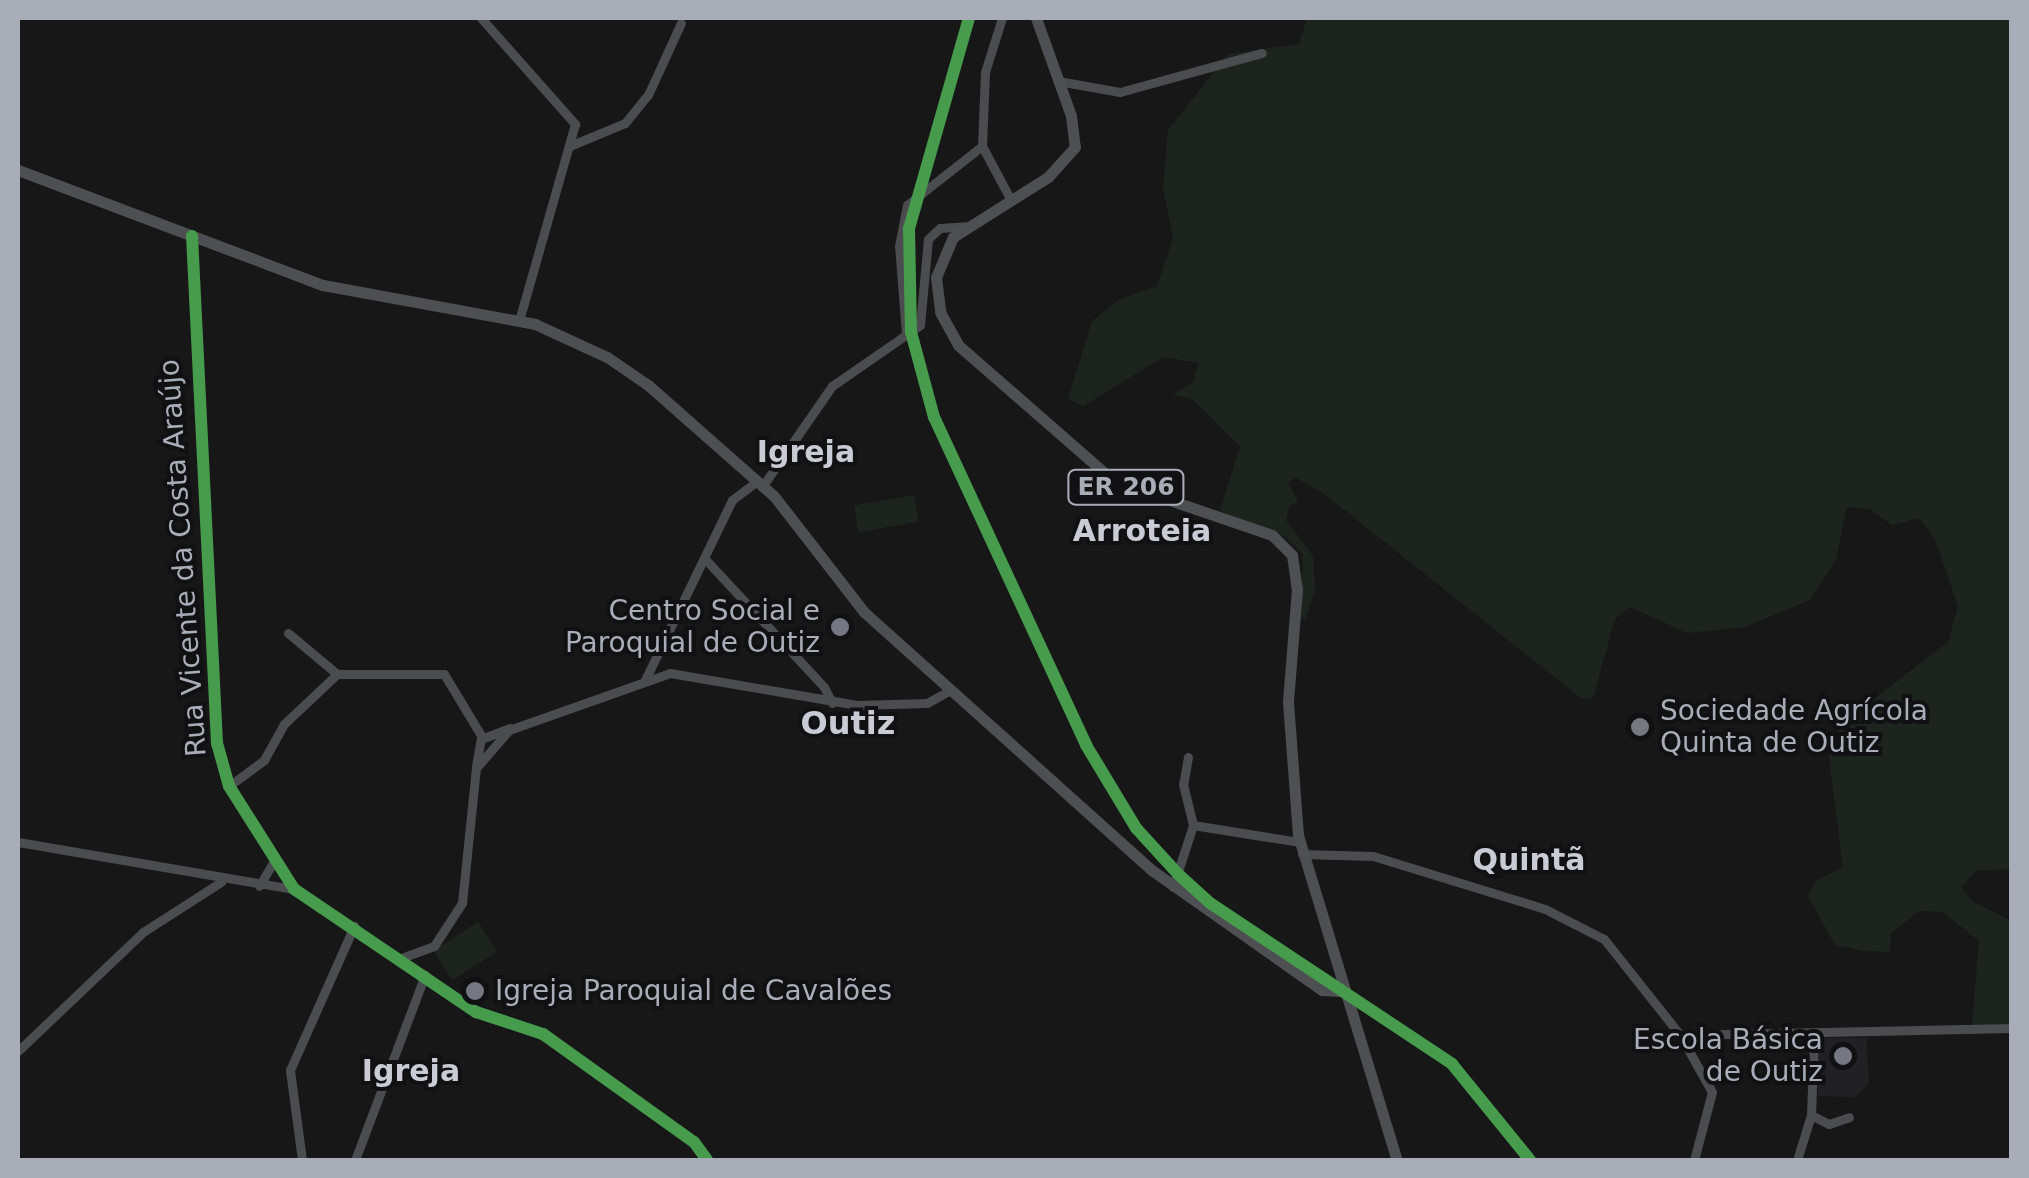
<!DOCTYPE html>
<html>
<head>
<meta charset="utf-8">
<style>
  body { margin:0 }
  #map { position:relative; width:2029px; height:1178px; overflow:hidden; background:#171717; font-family:"DejaVu Sans",sans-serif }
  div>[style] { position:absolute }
  .built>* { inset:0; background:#212123 }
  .green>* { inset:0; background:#1d241e; transform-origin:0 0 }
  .minor>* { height:9px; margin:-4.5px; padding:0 4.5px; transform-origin:4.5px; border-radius:4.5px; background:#4b4c50 }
  .major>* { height:11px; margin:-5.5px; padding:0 5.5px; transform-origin:5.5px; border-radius:5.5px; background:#4d4f52 }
  .cycleway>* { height:12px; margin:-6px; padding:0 6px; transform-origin:6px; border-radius:6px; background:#469c4c }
  .dots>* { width:28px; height:28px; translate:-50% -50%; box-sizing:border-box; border:5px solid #111113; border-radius:50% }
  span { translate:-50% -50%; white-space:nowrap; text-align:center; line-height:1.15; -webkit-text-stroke:8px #111113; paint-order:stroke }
  .shield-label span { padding:2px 8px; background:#111113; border:2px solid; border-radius:8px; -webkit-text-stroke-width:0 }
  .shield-label { font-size:25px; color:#a8adb8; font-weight:700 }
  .street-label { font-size:28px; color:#a8adb8 }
  .poi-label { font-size:28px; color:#a8adb8 }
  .right { translate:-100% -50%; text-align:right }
  .left { translate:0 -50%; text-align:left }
  .neighbourhood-label { font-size:30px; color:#c9ccd4; font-weight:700 }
  .quarter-label { font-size:32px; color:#c9ccd4; font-weight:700 }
  .frame { position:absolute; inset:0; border:20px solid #a8adb8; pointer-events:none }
</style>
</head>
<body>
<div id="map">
  <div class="built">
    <i style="clip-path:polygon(1818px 1038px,1866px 1038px,1869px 1083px,1856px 1097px,1818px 1096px)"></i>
  </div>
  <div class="green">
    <i style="clip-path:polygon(1307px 18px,2011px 18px,2011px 869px,1976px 871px,1961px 887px,1972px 901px,2011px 921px,2011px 1023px,1972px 1027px,1979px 941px,1943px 912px,1919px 911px,1891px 933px,1890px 952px,1863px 951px,1835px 945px,1808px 896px,1816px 881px,1843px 867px,1829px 758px,1840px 725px,1948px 642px,1958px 606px,1935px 539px,1919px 518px,1892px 525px,1870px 509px,1847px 507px,1836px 560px,1810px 600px,1745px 627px,1687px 633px,1630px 607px,1615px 619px,1593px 698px,1582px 699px,1323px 493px,1294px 477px,1289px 484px,1298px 502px,1289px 506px,1286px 520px,1313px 556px,1315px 591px,1305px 620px,1300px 616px,1303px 554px,1284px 536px,1220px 511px,1240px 446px,1192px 399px,1173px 395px,1193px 382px,1199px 363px,1164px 357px,1083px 406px,1068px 399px,1092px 321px,1120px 299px,1157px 286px,1173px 238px,1163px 189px,1168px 130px,1228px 54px,1299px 44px)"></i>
    <i style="left:914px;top:495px;width:27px;height:61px;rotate:80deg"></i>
    <i style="left:478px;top:922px;width:35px;height:53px;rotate:57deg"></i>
  </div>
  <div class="minor">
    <i style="left:481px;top:18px;width:142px;rotate:48.4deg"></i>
    <i style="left:575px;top:124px;width:205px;rotate:105.9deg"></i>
    <i style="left:1002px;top:18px;width:57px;rotate:107.5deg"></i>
    <i style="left:985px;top:72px;width:74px;rotate:92.3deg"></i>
    <i style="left:982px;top:146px;width:61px;rotate:61.8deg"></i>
    <i style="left:1058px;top:81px;width:63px;rotate:10.1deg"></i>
    <i style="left:1120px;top:92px;width:147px;rotate:-15.4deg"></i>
    <i style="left:572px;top:145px;width:57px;rotate:-22.5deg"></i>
    <i style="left:625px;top:123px;width:36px;rotate:-51deg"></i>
    <i style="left:648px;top:95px;width:79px;rotate:-65.4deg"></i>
    <i style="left:192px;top:236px;width:508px;rotate:87.18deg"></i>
    <i style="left:217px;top:743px;width:45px;rotate:74.4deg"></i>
    <i style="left:229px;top:786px;width:122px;rotate:57.7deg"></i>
    <i style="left:294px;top:889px;width:220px;rotate:34.1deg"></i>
    <i style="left:476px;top:1012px;width:71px;rotate:18.2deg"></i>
    <i style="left:543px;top:1034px;width:186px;rotate:35.6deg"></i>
    <i style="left:694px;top:1142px;width:22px;rotate:54deg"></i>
    <i style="left:906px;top:334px;width:88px;rotate:-94.5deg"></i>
    <i style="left:899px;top:246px;width:42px;rotate:-79deg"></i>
    <i style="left:907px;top:205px;width:95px;rotate:-38.2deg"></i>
    <i style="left:762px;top:487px;width:123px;rotate:-55.3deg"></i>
    <i style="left:832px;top:386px;width:107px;rotate:-34.7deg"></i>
    <i style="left:920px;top:325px;width:86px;rotate:-84.7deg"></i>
    <i style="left:928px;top:239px;width:16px;rotate:-43deg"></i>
    <i style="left:940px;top:228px;width:26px;rotate:-4deg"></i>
    <i style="left:706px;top:560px;width:173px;rotate:47.1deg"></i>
    <i style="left:824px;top:687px;width:18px;rotate:63deg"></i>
    <i style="left:288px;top:633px;width:64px;rotate:39.9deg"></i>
    <i style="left:337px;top:674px;width:107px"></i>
    <i style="left:444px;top:674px;width:74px;rotate:58.9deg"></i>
    <i style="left:645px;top:680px;width:200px;rotate:-64.2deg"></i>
    <i style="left:732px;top:500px;width:30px;rotate:-37deg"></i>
    <i style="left:1188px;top:757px;width:27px;rotate:100deg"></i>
    <i style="left:1183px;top:784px;width:42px;rotate:76.3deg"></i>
    <i style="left:476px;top:766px;width:27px;rotate:-80deg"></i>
    <i style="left:481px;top:739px;width:31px;rotate:-21deg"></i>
    <i style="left:229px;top:786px;width:44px;rotate:-36.6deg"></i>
    <i style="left:264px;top:760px;width:41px;rotate:-60.9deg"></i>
    <i style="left:284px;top:724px;width:73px;rotate:-43.3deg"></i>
    <i style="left:18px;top:842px;width:280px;rotate:9.7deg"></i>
    <i style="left:1302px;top:854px;width:71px;rotate:1.6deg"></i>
    <i style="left:1373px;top:856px;width:180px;rotate:17.1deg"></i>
    <i style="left:1545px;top:909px;width:66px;rotate:27deg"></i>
    <i style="left:1604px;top:939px;width:122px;rotate:51.6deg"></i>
    <i style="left:1680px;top:1035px;width:65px;rotate:60.7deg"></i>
    <i style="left:1712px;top:1092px;width:70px;rotate:104.8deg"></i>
    <i style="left:259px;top:886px;width:27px;rotate:-59deg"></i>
    <i style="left:1173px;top:887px;width:65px;rotate:-72.1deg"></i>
    <i style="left:1193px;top:825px;width:107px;rotate:9.1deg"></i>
    <i style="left:404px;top:957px;width:32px;rotate:-20deg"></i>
    <i style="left:434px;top:946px;width:51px;rotate:-56.9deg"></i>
    <i style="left:462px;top:903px;width:136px;rotate:-84.1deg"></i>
    <i style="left:476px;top:768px;width:50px;rotate:-49deg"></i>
    <i style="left:509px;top:730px;width:171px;rotate:-19.5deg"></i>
    <i style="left:670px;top:673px;width:190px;rotate:9.7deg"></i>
    <i style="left:857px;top:705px;width:70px;rotate:-1.6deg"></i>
    <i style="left:927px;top:703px;width:25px;rotate:-29deg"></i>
    <i style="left:1814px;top:1034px;width:81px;rotate:92.1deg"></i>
    <i style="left:1811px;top:1115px;width:20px;rotate:27deg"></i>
    <i style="left:1829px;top:1124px;width:21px;rotate:-19deg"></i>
    <i style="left:1680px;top:1035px;width:332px;rotate:-1.2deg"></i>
    <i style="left:18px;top:1051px;width:173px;rotate:-43.6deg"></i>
    <i style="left:143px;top:932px;width:93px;rotate:-32.7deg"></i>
    <i style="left:302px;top:1160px;width:91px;rotate:-97.6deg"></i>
    <i style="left:290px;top:1070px;width:158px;rotate:-66deg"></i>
    <i style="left:355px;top:1160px;width:198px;rotate:-69.3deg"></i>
    <i style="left:1797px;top:1160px;width:47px;rotate:-72.7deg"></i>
  </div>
  <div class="major">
    <i style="left:1036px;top:18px;width:104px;rotate:70.3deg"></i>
    <i style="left:1071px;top:116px;width:31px;rotate:83deg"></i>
    <i style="left:1075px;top:147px;width:40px;rotate:132deg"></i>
    <i style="left:1048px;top:177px;width:112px;rotate:147.7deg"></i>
    <i style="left:953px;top:237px;width:43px;rotate:113deg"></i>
    <i style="left:936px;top:277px;width:35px;rotate:83deg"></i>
    <i style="left:940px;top:312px;width:38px;rotate:61deg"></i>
    <i style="left:958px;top:345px;width:207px;rotate:41.1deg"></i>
    <i style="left:1114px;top:481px;width:167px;rotate:18.9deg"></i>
    <i style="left:1272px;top:535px;width:28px;rotate:45deg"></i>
    <i style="left:1292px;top:555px;width:34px;rotate:82deg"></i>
    <i style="left:1297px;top:589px;width:113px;rotate:94.6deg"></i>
    <i style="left:1288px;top:702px;width:133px;rotate:85.7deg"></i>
    <i style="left:1298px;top:835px;width:340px;rotate:73.1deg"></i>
    <i style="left:18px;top:170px;width:326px;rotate:20.7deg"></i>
    <i style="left:323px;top:285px;width:216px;rotate:10.4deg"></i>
    <i style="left:535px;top:324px;width:79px;rotate:24.6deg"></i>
    <i style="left:607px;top:357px;width:50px;rotate:34.3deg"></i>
    <i style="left:648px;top:385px;width:168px;rotate:41.4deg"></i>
    <i style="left:774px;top:496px;width:147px;rotate:52.2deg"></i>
    <i style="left:864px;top:612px;width:388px;rotate:41.9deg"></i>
    <i style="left:1153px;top:871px;width:207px;rotate:35.2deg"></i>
    <i style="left:1322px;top:990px;width:22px;rotate:3deg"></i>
  </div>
  <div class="cycleway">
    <i style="left:969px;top:18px;width:218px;rotate:105.9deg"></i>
    <i style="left:909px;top:228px;width:104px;rotate:88.9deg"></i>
    <i style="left:911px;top:332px;width:88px;rotate:74.9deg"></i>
    <i style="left:934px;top:417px;width:362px;rotate:65.1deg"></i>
    <i style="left:1086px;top:745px;width:97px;rotate:58.9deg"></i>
    <i style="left:1136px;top:828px;width:62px;rotate:47.6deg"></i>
    <i style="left:1178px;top:874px;width:43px;rotate:42.2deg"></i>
    <i style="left:1210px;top:903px;width:291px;rotate:33.6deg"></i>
    <i style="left:1452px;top:1064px;width:124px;rotate:50.9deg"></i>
    <i style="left:192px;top:236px;width:508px;rotate:87.18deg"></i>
    <i style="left:217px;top:743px;width:45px;rotate:74.4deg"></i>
    <i style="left:229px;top:786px;width:122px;rotate:57.7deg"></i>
    <i style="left:294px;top:889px;width:220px;rotate:34.1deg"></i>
    <i style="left:476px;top:1012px;width:71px;rotate:18.2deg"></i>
    <i style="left:543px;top:1034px;width:186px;rotate:35.6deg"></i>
    <i style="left:694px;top:1142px;width:22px;rotate:54deg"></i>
  </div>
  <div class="dots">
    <i style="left:840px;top:627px;background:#757880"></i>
    <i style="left:1640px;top:727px;background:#757880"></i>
    <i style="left:475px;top:991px;background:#757880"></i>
    <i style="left:1843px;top:1056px;background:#757880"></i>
  </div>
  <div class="shield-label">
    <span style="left:1126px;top:487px">ER 206</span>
  </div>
  <div class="street-label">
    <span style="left:183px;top:558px;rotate:-94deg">Rua Vicente da Costa Araújo</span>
  </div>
  <div class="poi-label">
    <span class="right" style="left:820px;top:627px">Centro Social e<br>Paroquial de Outiz</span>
    <span class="left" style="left:1660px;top:727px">Sociedade Agrícola<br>Quinta de Outiz</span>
    <span class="left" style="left:495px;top:991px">Igreja Paroquial de Cavalões</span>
    <span class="right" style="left:1823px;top:1056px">Escola Básica<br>de Outiz</span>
  </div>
  <div class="neighbourhood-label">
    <span style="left:806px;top:452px">Igreja</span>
    <span style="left:1142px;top:531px">Arroteia</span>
    <span style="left:1529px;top:860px">Quintã</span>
    <span style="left:411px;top:1071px">Igreja</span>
  </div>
  <div class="quarter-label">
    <span style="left:848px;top:723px">Outiz</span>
  </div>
  <div class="frame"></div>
</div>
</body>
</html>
